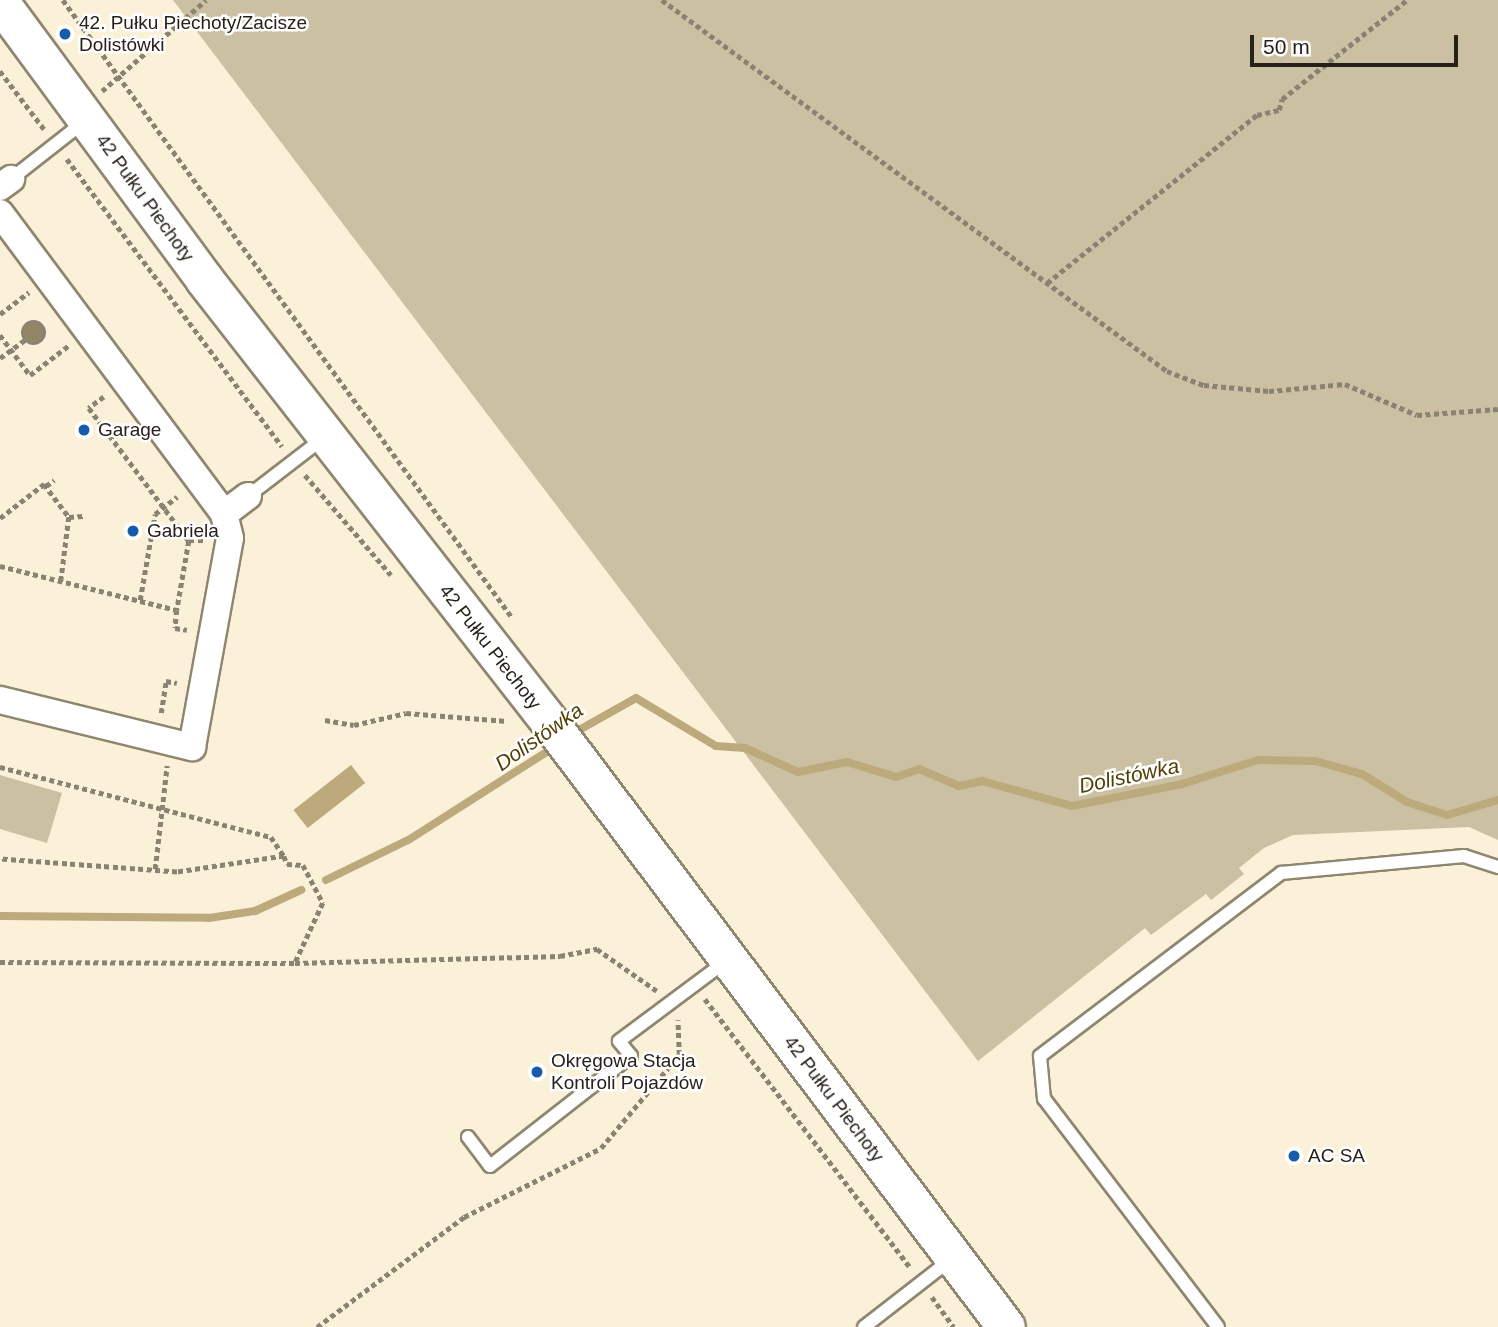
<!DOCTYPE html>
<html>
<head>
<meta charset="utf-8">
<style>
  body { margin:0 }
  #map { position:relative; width:1498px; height:1327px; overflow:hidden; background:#fbf1d9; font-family:Helvetica,sans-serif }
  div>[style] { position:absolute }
  .green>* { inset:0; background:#ccc0a3 }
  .water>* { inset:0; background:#bca97c; transform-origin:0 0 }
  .stream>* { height:8px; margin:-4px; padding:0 4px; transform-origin:4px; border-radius:4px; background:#bca97c }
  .path>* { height:4.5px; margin-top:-2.25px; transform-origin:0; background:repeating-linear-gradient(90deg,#8a8373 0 5px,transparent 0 8.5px) }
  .path>.ring { margin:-2.25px; padding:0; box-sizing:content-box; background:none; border:4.5px solid #8a8373; border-radius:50% }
  .roads { filter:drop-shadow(2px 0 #8f8670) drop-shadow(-2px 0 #8f8670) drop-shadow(0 2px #8f8670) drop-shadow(0 -2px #8f8670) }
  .lane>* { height:12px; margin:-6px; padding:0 6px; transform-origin:6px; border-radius:6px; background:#fff }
  .street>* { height:26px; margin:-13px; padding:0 13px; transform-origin:13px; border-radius:13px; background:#fff }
  .secondary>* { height:37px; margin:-18.5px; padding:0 18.5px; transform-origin:18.5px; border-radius:18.5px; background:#fff }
  .trees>* { width:20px; height:20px; margin:-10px; border-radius:50%; background:#928666 }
  .dots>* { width:19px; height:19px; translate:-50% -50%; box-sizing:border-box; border:4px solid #fff; border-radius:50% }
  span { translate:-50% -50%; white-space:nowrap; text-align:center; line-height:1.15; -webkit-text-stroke:5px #fff; paint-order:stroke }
  .poi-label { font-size:19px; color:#262219 }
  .left { translate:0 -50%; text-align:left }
  .street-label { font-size:19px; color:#262219 }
  .water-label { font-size:21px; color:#533f03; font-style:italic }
  .scale { position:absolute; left:1250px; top:35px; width:208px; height:32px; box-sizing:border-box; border:4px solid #262219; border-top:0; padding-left:9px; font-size:21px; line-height:24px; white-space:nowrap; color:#262219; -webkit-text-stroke:5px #fff; paint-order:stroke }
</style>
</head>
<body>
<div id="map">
  <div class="green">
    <i style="clip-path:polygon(173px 0,1498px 0,1498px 840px,1469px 827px,1293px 835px,1264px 848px,1239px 868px,1244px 874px,1211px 900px,1206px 894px,1151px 935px,1145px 928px,978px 1061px)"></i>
    <i style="clip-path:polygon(0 775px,62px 793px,47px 843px,0 829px)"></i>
  </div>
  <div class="water">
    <i style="left:351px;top:765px;width:23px;height:73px;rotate:52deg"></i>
  </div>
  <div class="stream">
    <i style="left:572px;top:734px;width:73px;rotate:-29.4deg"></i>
    <i style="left:636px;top:698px;width:93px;rotate:31deg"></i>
    <i style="left:716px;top:746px;width:29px;rotate:4deg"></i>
    <i style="left:745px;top:748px;width:58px;rotate:24.4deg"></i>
    <i style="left:798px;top:772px;width:50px;rotate:-11.5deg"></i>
    <i style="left:847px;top:762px;width:51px;rotate:17deg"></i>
    <i style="left:896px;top:777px;width:24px;rotate:-19deg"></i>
    <i style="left:919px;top:769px;width:43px;rotate:23deg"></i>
    <i style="left:959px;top:786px;width:24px;rotate:-12deg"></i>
    <i style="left:982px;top:781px;width:93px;rotate:15.5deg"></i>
    <i style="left:1072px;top:806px;width:112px;rotate:-11.3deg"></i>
    <i style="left:1182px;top:784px;width:80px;rotate:-17.5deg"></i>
    <i style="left:1258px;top:760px;width:57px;rotate:1deg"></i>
    <i style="left:1315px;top:761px;width:49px;rotate:15.5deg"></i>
    <i style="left:1362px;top:774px;width:53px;rotate:31.9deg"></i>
    <i style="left:1407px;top:802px;width:42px;rotate:18deg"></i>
    <i style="left:1447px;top:815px;width:53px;rotate:-16.4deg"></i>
    <i style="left:326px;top:880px;width:93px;rotate:-26deg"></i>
    <i style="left:410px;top:839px;width:173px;rotate:-32.5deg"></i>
    <i style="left:0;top:916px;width:209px;rotate:0.5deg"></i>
    <i style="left:209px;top:918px;width:47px;rotate:-8.7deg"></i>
    <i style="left:255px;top:911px;width:51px;rotate:-24.5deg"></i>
  </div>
  <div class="path">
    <i style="left:63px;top:0;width:762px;rotate:53.97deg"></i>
    <i style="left:662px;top:0;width:627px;rotate:36.3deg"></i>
    <i style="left:1167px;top:371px;width:40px;rotate:21deg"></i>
    <i style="left:1204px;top:385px;width:65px;rotate:5.3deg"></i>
    <i style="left:1269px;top:391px;width:76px;rotate:-5.3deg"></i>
    <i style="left:1345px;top:384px;width:78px;rotate:23.3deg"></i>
    <i style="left:1417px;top:415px;width:81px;rotate:-4.2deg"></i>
    <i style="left:0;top:71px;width:73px;rotate:52.8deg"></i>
    <i style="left:102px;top:91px;width:138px;rotate:-41.2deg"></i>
    <i style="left:67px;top:159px;width:359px;rotate:53.2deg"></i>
    <i style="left:1047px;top:283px;width:269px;rotate:-38.7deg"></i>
    <i style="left:1257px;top:115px;width:23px;rotate:-13deg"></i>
    <i style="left:1279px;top:110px;width:11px;rotate:-75deg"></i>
    <i style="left:1282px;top:99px;width:159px;rotate:-38.4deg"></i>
    <i style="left:0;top:314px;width:36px;rotate:-37deg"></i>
    <i class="ring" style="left:23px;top:322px;width:17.5px;height:17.5px"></i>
    <i style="left:0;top:335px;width:50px;rotate:53.1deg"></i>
    <i style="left:30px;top:375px;width:48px;rotate:-37.3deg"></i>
    <i style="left:0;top:358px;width:31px;rotate:-36deg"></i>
    <i style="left:104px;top:397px;width:19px;rotate:144deg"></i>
    <i style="left:89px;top:408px;width:166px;rotate:53.1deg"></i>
    <i style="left:189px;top:541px;width:70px;rotate:99.9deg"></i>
    <i style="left:305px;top:475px;width:132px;rotate:49.3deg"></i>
    <i style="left:46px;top:486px;width:10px;rotate:-37deg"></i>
    <i style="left:69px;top:517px;width:14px;rotate:-4deg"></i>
    <i style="left:0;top:518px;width:56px;rotate:-37.7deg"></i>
    <i style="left:44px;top:484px;width:41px;rotate:52.9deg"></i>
    <i style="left:69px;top:517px;width:64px;rotate:97.1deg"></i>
    <i style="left:189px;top:541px;width:14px"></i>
    <i style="left:0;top:566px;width:182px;rotate:14deg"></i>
    <i style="left:177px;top:610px;width:18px;rotate:96deg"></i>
    <i style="left:175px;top:628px;width:12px;rotate:9deg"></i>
    <i style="left:140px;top:600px;width:87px;rotate:-80.1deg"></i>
    <i style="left:155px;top:514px;width:28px;rotate:-38deg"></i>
    <i style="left:161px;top:713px;width:32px;rotate:-81deg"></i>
    <i style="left:166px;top:681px;width:11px;rotate:10deg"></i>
    <i style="left:325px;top:720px;width:29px;rotate:10deg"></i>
    <i style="left:354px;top:725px;width:53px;rotate:-13deg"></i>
    <i style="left:406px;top:713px;width:101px;rotate:4.5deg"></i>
    <i style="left:0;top:767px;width:280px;rotate:14.5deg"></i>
    <i style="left:271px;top:837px;width:23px;rotate:56deg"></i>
    <i style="left:284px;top:856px;width:108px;rotate:171.5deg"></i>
    <i style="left:177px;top:872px;width:177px;rotate:-175.8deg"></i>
    <i style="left:284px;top:856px;width:9px;rotate:69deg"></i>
    <i style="left:287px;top:864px;width:16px;rotate:4deg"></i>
    <i style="left:303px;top:865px;width:43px;rotate:62.2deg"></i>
    <i style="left:323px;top:903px;width:66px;rotate:115deg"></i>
    <i style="left:155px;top:869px;width:104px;rotate:-83.4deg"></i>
    <i style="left:0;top:962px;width:295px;rotate:0.2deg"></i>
    <i style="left:295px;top:963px;width:265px;rotate:-1.5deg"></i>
    <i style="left:560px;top:956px;width:38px;rotate:-11deg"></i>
    <i style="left:597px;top:949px;width:73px;rotate:35deg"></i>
    <i style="left:705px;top:999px;width:337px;rotate:52.6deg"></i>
    <i style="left:932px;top:1297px;width:37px;rotate:54deg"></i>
    <i style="left:317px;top:1327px;width:184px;rotate:-36.8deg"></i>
    <i style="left:464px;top:1217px;width:153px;rotate:-26.7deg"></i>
    <i style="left:601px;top:1148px;width:121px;rotate:-50deg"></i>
    <i style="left:679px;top:1055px;width:35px;rotate:-92deg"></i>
  </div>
  <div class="roads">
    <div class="lane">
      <i style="left:11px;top:179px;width:94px;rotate:-38.1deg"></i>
      <i style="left:248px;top:496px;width:97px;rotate:-37.5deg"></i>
      <i style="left:468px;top:1137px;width:36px;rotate:53deg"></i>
      <i style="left:490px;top:1166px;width:179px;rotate:-38deg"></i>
      <i style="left:631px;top:1056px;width:19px;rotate:-129deg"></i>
      <i style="left:619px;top:1041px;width:132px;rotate:-36.7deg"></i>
      <i style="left:864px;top:1327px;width:113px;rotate:-37.8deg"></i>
      <i style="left:1218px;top:1327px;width:287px;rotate:-127.3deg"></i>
      <i style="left:1044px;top:1099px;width:43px;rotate:-95.3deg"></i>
      <i style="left:1040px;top:1056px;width:303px;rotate:-37.2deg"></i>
      <i style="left:1281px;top:873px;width:184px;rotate:-5.3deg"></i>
      <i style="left:1464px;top:856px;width:36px;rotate:18deg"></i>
    </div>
    <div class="street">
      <i style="left:0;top:187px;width:14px;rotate:-36deg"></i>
      <i style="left:0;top:213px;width:375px;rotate:53.3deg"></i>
      <i style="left:0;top:700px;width:198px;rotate:13.8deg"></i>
      <i style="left:192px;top:747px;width:212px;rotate:-79.7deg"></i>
      <i style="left:230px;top:538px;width:25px;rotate:-104deg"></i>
      <i style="left:224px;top:514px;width:30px;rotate:-37deg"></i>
    </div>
    <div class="secondary">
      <i style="left:0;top:2px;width:344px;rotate:53.6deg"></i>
      <i style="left:204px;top:279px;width:564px;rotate:52.05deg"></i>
      <i style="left:551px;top:724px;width:755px;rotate:52.96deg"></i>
    </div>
  </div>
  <div class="trees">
    <i style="left:33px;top:332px"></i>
  </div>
  <div class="dots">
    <i style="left:65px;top:34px;background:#175cac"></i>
    <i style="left:84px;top:430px;background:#175cac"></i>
    <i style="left:133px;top:531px;background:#175cac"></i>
    <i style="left:537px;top:1072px;background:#175cac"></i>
    <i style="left:1294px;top:1156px;background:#175cac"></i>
  </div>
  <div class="poi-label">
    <span class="left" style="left:79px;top:34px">42. Pułku Piechoty/Zacisze<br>Dolistówki</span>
    <span class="left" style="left:98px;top:430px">Garage</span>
    <span class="left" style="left:147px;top:531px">Gabriela</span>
    <span class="left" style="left:551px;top:1072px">Okręgowa Stacja<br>Kontroli Pojazdów</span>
    <span class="left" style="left:1308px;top:1156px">AC SA</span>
  </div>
  <div class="street-label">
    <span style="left:145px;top:198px;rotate:54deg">42 Pułku Piechoty</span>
    <span style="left:490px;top:647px;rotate:52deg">42 Pułku Piechoty</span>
    <span style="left:834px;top:1099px;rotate:53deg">42 Pułku Piechoty</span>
  </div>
  <div class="water-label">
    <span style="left:539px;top:737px;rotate:-35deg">Dolistówka</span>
    <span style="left:1129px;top:776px;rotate:-12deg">Dolistówka</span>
  </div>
  <div class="scale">50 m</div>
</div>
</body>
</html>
